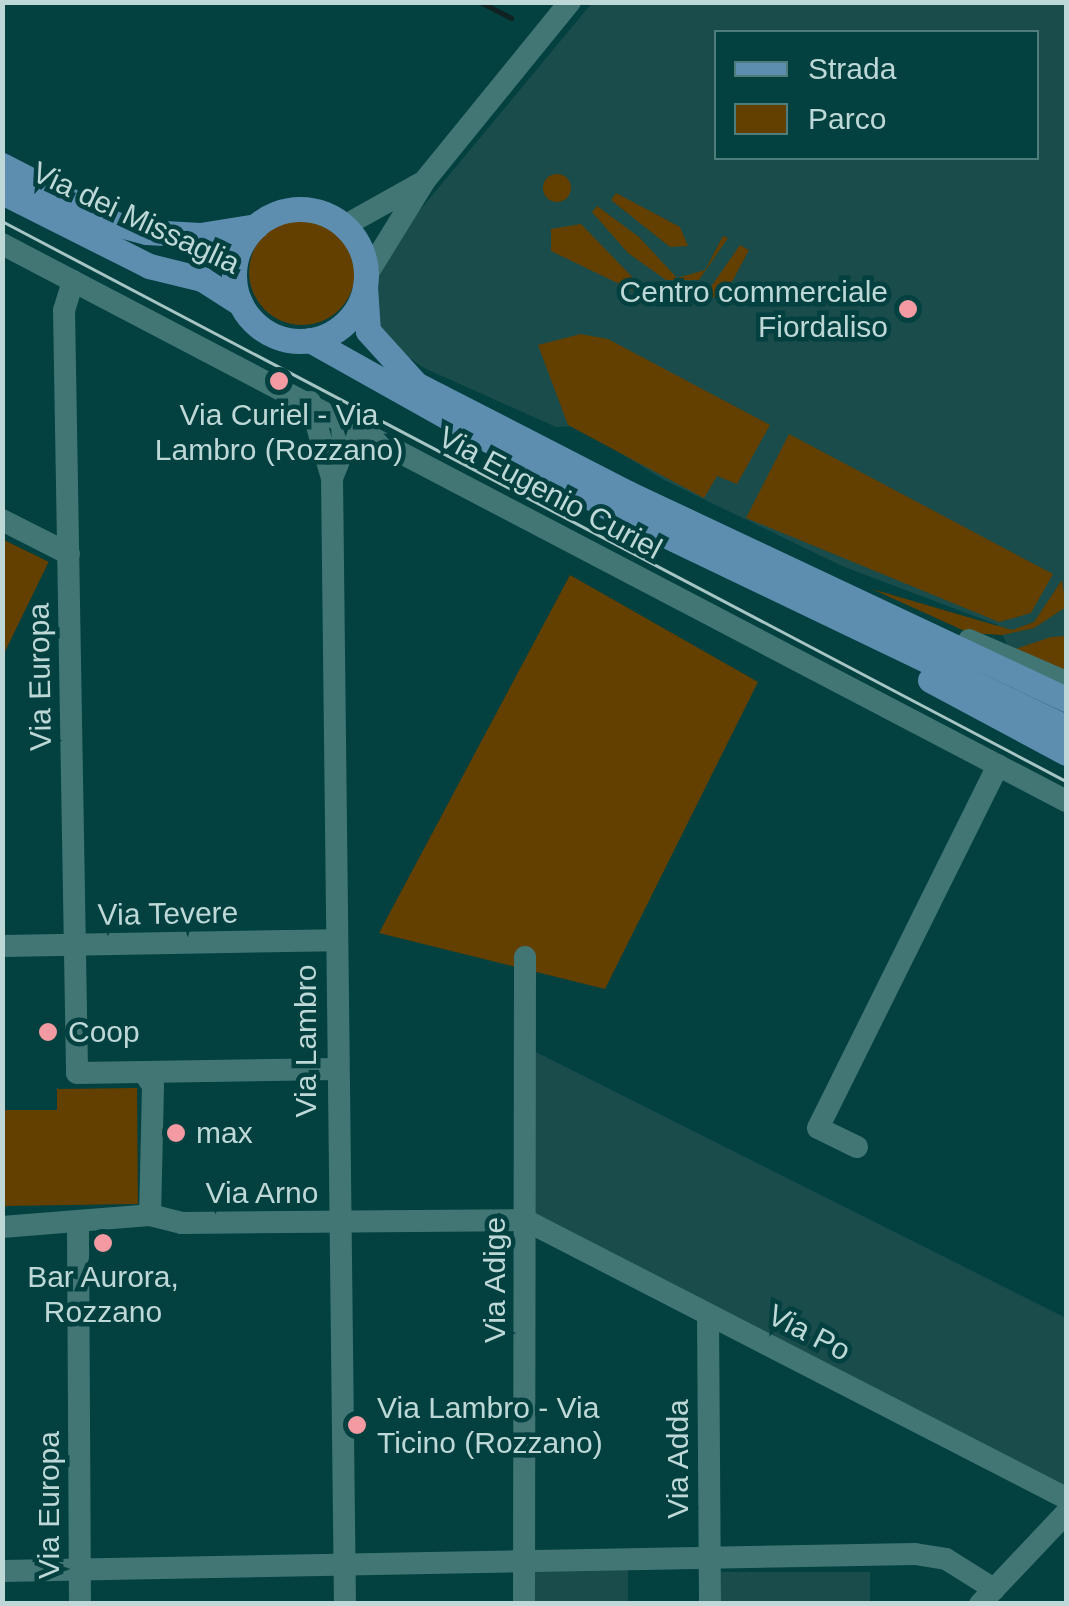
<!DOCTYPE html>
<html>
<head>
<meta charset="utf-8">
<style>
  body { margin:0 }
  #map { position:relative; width:1069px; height:1606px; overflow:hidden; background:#034040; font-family:Arial,sans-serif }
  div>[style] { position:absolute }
  .built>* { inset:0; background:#194c4b; transform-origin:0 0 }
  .green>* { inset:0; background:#633f00; transform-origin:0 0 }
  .round { border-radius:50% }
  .stream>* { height:5px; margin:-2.5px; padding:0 2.5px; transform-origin:2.5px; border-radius:2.5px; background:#102121 }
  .minor>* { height:22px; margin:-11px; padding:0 11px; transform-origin:11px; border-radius:11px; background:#427675 }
  .major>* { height:25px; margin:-12.5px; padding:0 12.5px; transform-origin:12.5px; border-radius:12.5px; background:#5d8eb0 }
  .major>.ring { margin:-12.5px; padding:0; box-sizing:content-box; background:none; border:25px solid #5d8eb0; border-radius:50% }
  .tram>* { height:2.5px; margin:-1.25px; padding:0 1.25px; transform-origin:1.25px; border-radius:1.25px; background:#a6c5c4 }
  .dots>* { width:28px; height:28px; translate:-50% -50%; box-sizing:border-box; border:5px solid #034040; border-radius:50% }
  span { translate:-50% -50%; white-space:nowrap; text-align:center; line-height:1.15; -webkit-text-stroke:9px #034040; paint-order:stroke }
  .street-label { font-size:30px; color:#bed8d7 }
  .poi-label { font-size:30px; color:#bed8d7 }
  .right { translate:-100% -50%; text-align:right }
  .left { translate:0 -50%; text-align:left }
  .frame { position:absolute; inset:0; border:5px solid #bed8d7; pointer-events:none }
  .legend { position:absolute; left:714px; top:30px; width:325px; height:130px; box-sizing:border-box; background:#034040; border:2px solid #4e7d7c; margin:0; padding:12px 18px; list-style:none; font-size:30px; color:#bed8d7 }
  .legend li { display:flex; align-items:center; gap:20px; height:50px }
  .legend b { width:50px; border:2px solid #4e7d7c }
</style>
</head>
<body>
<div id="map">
  <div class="built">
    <i style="clip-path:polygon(evenodd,592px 3px,1066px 3px,1066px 671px,1009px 649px,998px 625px,842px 566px,664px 480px,577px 426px,556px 427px,424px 368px,395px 348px,378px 325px,378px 275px,395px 240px,592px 3px,716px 32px,1036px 32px,1036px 158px,716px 158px,716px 32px)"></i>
    <i style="clip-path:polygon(524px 1046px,1066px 1318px,1066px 1498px,525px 1220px)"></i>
    <i style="left:524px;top:1560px;width:104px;height:43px"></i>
    <i style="left:721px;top:1572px;width:149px;height:31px"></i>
  </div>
  <div class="green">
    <i class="round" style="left:543px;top:174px;width:28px;height:28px"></i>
    <i style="clip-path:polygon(616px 193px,680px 227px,688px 246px,670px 247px,611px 200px)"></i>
    <i style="clip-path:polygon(597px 206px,639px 237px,677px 278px,705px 270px,723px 236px,728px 238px,699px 280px,666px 280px,628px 253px,592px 212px)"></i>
    <i class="round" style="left:249px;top:219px;width:106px;height:106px"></i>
    <i style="clip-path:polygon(581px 224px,636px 281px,661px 294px,708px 291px,740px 245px,749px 250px,733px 280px,715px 297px,665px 306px,551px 251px,551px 229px)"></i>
    <i style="clip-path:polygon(581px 334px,608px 339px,770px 425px,737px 484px,717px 476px,704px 498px,568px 425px,538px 345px)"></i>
    <i style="clip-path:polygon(789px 434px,1053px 574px,1031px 613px,999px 622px,746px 518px)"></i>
    <i style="left:2px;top:539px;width:52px;height:208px;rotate:26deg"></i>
    <i style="clip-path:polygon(570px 575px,758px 682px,605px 989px,379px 933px)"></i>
    <i style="clip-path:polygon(1062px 580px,1066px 607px,1034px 628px,1002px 635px,969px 633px,872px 589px,1012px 630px,1034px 622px)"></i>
    <i style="clip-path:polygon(1066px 636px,1066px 673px,1012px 650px,1051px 637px)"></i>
    <i style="clip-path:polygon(137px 1088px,138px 1204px,3px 1206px,3px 1110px,57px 1110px,57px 1089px)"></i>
  </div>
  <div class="stream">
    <i style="left:480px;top:2px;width:35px;rotate:27deg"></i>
  </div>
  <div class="minor">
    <i style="left:344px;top:226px;width:86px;rotate:-29.2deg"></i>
    <i style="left:2px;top:244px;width:1201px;rotate:27.63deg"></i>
    <i style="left:366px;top:276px;width:114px;rotate:-58.3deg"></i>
    <i style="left:426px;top:179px;width:228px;rotate:-50.9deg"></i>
    <i style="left:73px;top:281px;width:30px;rotate:107deg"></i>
    <i style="left:64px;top:310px;width:763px;rotate:89.02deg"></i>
    <i style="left:77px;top:1073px;width:259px;rotate:-0.9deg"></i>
    <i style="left:310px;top:402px;width:79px;rotate:73.9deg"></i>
    <i style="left:342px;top:420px;width:31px;rotate:88deg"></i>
    <i style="left:343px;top:451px;width:29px;rotate:112deg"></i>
    <i style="left:332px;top:478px;width:1126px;rotate:89.34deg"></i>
    <i style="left:2px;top:520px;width:75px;rotate:26.9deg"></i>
    <i style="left:969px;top:640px;width:106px;rotate:23.4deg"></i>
    <i style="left:2px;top:946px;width:333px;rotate:-1deg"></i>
    <i style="left:145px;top:1074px;width:14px;rotate:56deg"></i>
    <i style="left:153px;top:1086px;width:129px;rotate:91.3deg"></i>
    <i style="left:857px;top:1147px;width:43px;rotate:-154deg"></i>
    <i style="left:818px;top:1128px;width:405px;rotate:-63.6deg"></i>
    <i style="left:78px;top:1226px;width:378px;rotate:89.7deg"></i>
    <i style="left:2px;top:1227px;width:148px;rotate:-4.6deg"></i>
    <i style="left:150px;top:1215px;width:32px;rotate:14deg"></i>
    <i style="left:181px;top:1223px;width:344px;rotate:-0.5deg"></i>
    <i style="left:525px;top:1220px;width:608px;rotate:27.2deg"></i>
    <i style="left:708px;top:1315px;width:289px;rotate:89.6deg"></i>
    <i style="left:2px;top:1571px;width:913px;rotate:-1.07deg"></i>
    <i style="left:915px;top:1554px;width:31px;rotate:9deg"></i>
    <i style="left:946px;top:1559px;width:57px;rotate:32deg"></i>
    <i style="left:524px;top:1604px;width:647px;rotate:-89.91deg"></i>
    <i style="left:980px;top:1604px;width:125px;rotate:-46.6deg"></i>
  </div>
  <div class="major">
    <i style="left:2px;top:165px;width:128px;rotate:27.4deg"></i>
    <i style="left:116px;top:224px;width:31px;rotate:15deg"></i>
    <i style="left:146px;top:232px;width:54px;rotate:3.2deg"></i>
    <i style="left:200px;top:235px;width:57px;rotate:-9.1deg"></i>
    <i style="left:2px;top:192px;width:165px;rotate:26.7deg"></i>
    <i style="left:149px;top:266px;width:55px;rotate:13.8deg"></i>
    <i style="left:202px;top:279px;width:46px;rotate:32.7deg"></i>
    <i class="ring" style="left:234px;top:209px;width:107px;height:107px"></i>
    <i style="left:365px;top:287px;width:44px;rotate:86.1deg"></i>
    <i style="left:368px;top:331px;width:72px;rotate:47.8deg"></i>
    <i style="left:416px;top:384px;width:238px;rotate:27.2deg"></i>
    <i style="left:628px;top:493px;width:484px;rotate:25.2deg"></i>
    <i style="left:310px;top:340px;width:352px;rotate:29.3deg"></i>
    <i style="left:617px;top:512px;width:498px;rotate:25.6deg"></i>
    <i style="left:930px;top:680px;width:154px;rotate:28.2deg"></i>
  </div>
  <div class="tram">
    <i style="left:2px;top:221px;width:1202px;rotate:27.76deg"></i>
  </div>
  <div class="dots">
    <i style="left:908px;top:309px;background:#f49aa3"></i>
    <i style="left:279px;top:381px;background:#f49aa3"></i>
    <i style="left:48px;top:1032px;background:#f49aa3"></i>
    <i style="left:176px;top:1133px;background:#f49aa3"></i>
    <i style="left:103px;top:1243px;background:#f49aa3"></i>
    <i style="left:357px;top:1425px;background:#f49aa3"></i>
  </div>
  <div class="street-label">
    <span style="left:136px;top:218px;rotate:25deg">Via dei Missaglia</span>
    <span style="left:550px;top:493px;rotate:28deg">Via Eugenio Curiel</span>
    <span style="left:40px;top:677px;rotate:-91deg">Via Europa</span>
    <span style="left:168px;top:914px;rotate:-1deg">Via Tevere</span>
    <span style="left:306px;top:1041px;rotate:-90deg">Via Lambro</span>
    <span style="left:262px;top:1193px">Via Arno</span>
    <span style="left:495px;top:1280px;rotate:-90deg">Via Adige</span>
    <span style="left:809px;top:1333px;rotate:27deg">Via Po</span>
    <span style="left:678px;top:1459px;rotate:-90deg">Via Adda</span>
    <span style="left:49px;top:1505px;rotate:-90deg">Via Europa</span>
  </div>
  <div class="poi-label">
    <span class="right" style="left:888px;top:309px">Centro commerciale<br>Fiordaliso</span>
    <span style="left:279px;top:432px">Via Curiel - Via<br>Lambro (Rozzano)</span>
    <span class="left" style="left:68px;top:1032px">Coop</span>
    <span class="left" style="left:196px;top:1133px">max</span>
    <span style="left:103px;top:1294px">Bar Aurora,<br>Rozzano</span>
    <span class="left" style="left:377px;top:1425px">Via Lambro - Via<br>Ticino (Rozzano)</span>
  </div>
  <div class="frame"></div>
  <ul class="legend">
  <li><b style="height:12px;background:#5d8eb0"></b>Strada</li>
  <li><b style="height:28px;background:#633f00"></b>Parco</li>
  </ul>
</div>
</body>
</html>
